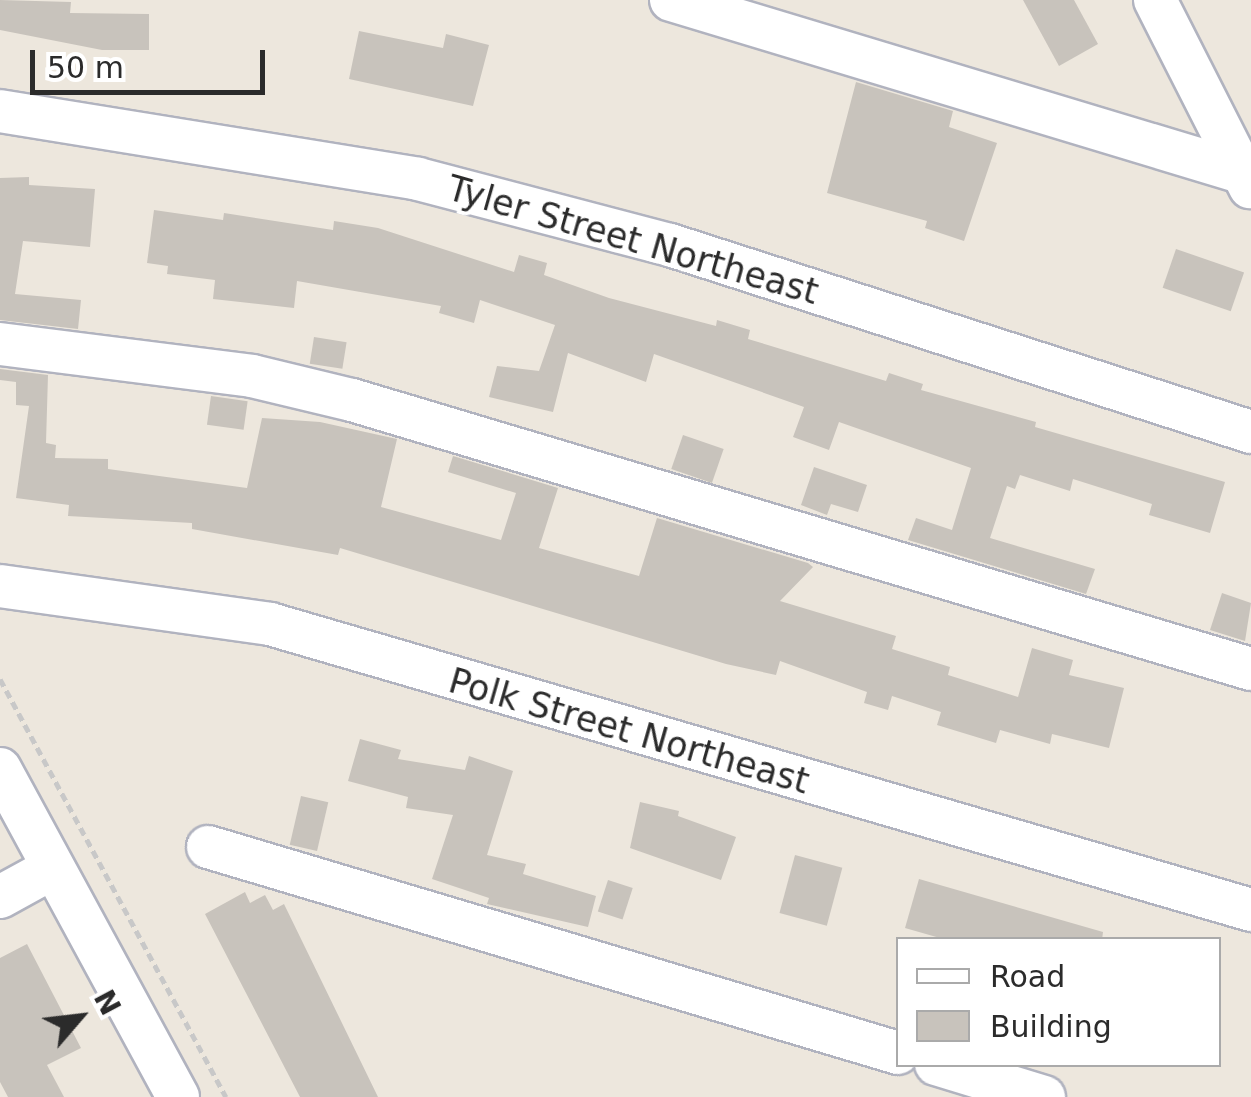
<!DOCTYPE html>
<html>
<head>
<meta charset="utf-8">
<style>
  body { margin:0 }
  #map { position:relative; width:1251px; height:1097px; overflow:hidden; background:#ede7dd; font-family:"DejaVu Sans",sans-serif }
  div>[style] { position:absolute }
  .building>* { inset:0; background:#c8c3bc; transform-origin:0 0 }
  .path>* { height:5px; margin-top:-2.5px; transform-origin:0; background:repeating-linear-gradient(90deg,#c8c8c8 0 8px,transparent 0 13px) }
  .roads { filter:drop-shadow(2px 0 #b1b3bf) drop-shadow(-2px 0 #b1b3bf) drop-shadow(0 2px #b1b3bf) drop-shadow(0 -2px #b1b3bf) }
  .minor>* { height:42px; margin:-21px; padding:0 21px; transform-origin:21px; border-radius:21px; background:#fff }
  span { translate:-50% -50%; white-space:nowrap; text-align:center; line-height:1.15; -webkit-text-stroke:8px #fff; paint-order:stroke }
  .street-label { font-size:35px; color:#2b2b2b }
  .legend { position:absolute; left:896px; top:937px; width:325px; height:130px; box-sizing:border-box; background:#fff; border:2px solid #aaa; margin:0; padding:12px 18px; list-style:none; font-size:30px; color:#2b2b2b }
  .legend li { display:flex; align-items:center; gap:20px; height:50px }
  .legend b { width:50px; border:2px solid #aaa }
  .north { position:absolute; left:30px; top:967px; width:100px; height:100px; -webkit-text-stroke:8px #fff; paint-order:stroke; rotate:62deg; font-size:28px; font-weight:700; line-height:40px; text-align:center; color:#2b2b2b }
  .north::after { content:''; display:block; margin:auto; width:35px; height:45px; background:#2b2b2b; clip-path:polygon(50% 0,100% 100%,50% 72%,0 100%) }
  .scale { position:absolute; left:30px; top:50px; width:235px; height:45px; box-sizing:border-box; border:5px solid #2b2b2b; border-top:0; padding-left:12px; font-size:30px; line-height:35px; white-space:nowrap; color:#2b2b2b; -webkit-text-stroke:8px #fff; paint-order:stroke }
</style>
</head>
<body>
<div id="map">
  <div class="building">
    <i style="clip-path:polygon(0 0,71px 2px,70px 13px,149px 14px,149px 50px,102px 50px,0 30px)"></i>
    <i style="clip-path:polygon(1023px 0,1074px 0,1098px 44px,1059px 66px)"></i>
    <i style="clip-path:polygon(359px 31px,443px 48px,446px 34px,489px 45px,473px 106px,349px 79px)"></i>
    <i style="clip-path:polygon(856px 82px,953px 111px,949px 127px,997px 143px,964px 241px,925px 228px,927px 221px,827px 193px)"></i>
    <i style="clip-path:polygon(29px 177px,29px 185px,95px 189px,90px 247px,23px 241px,15px 294px,81px 300px,78px 329px,0 320px,0 178px)"></i>
    <i style="clip-path:polygon(154px 210px,223px 220px,224px 213px,333px 230px,334px 221px,378px 228px,514px 272px,519px 255px,547px 263px,544px 275px,609px 298px,716px 326px,717px 320px,750px 330px,748px 339px,886px 381px,889px 373px,923px 384px,921px 390px,1036px 422px,1035px 427px,1225px 482px,1210px 533px,1149px 515px,1152px 504px,1073px 479px,1070px 491px,1020px 475px,1015px 489px,1007px 486px,990px 538px,1095px 569px,1086px 594px,908px 540px,916px 518px,952px 530px,971px 468px,839px 422px,829px 450px,793px 437px,804px 407px,654px 354px,646px 382px,568px 353px,553px 412px,489px 397px,497px 366px,539px 371px,555px 325px,480px 300px,474px 323px,439px 313px,441px 306px,297px 281px,294px 308px,213px 299px,215px 280px,167px 274px,168px 266px,147px 263px)"></i>
    <i style="left:1176px;top:249px;width:72px;height:41px;rotate:19deg"></i>
    <i style="left:314px;top:337px;width:33px;height:27px;rotate:9deg"></i>
    <i style="clip-path:polygon(0 369px,48px 375px,46px 443px,56px 445px,55px 458px,108px 459px,108px 469px,247px 488px,262px 418px,320px 422px,397px 439px,381px 507px,501px 540px,516px 493px,448px 472px,453px 456px,558px 488px,539px 548px,639px 576px,657px 518px,808px 563px,813px 567px,780px 601px,896px 636px,892px 649px,950px 667px,948px 675px,1018px 697px,1032px 648px,1073px 660px,1069px 675px,1124px 688px,1109px 748px,1052px 734px,1050px 744px,1000px 730px,996px 743px,937px 725px,941px 712px,892px 696px,888px 710px,864px 703px,867px 692px,780px 661px,776px 675px,726px 664px,340px 548px,338px 555px,192px 529px,192px 523px,68px 516px,69px 505px,16px 498px,29px 406px,16px 405px,16px 382px,0 380px)"></i>
    <i style="left:211px;top:396px;width:37px;height:29px;rotate:8deg"></i>
    <i style="left:683px;top:435px;width:43px;height:36px;rotate:19deg"></i>
    <i style="clip-path:polygon(814px 467px,867px 485px,858px 512px,831px 504px,827px 515px,801px 505px)"></i>
    <i style="clip-path:polygon(1222px 593px,1251px 603px,1245px 641px,1210px 630px)"></i>
    <i style="clip-path:polygon(360px 739px,401px 750px,398px 759px,465px 770px,469px 756px,513px 771px,487px 855px,526px 864px,523px 874px,596px 896px,588px 927px,487px 904px,489px 898px,432px 879px,453px 815px,406px 808px,408px 797px,348px 781px)"></i>
    <i style="left:301px;top:796px;width:28px;height:50px;rotate:13deg"></i>
    <i style="clip-path:polygon(640px 802px,679px 811px,678px 816px,736px 837px,721px 880px,630px 848px)"></i>
    <i style="left:795px;top:855px;width:49px;height:60px;rotate:15deg"></i>
    <i style="clip-path:polygon(919px 879px,1103px 932px,1102px 940px,947px 940px,905px 928px)"></i>
    <i style="left:608px;top:880px;width:26px;height:33px;rotate:18deg"></i>
    <i style="clip-path:polygon(245px 892px,250px 903px,265px 895px,273px 910px,284px 904px,378px 1097px,300px 1097px,205px 914px)"></i>
    <i style="clip-path:polygon(27px 944px,81px 1048px,47px 1065px,64px 1097px,8px 1097px,0 1082px,0 958px)"></i>
  </div>
  <div class="path">
    <i style="left:0;top:679px;width:475px;rotate:61.6deg"></i>
  </div>
  <div class="roads">
    <div class="minor">
      <i style="left:671px;top:0;width:606px;rotate:16.79deg"></i>
      <i style="left:1155px;top:0;width:210px;rotate:63.1deg"></i>
      <i style="left:0;top:111px;width:423px;rotate:9.2deg"></i>
      <i style="left:418px;top:179px;width:260px;rotate:14.7deg"></i>
      <i style="left:670px;top:245px;width:610px;rotate:17.84deg"></i>
      <i style="left:0;top:344px;width:254px;rotate:7.2deg"></i>
      <i style="left:252px;top:376px;width:103px;rotate:13.5deg"></i>
      <i style="left:352px;top:400px;width:938px;rotate:16.66deg"></i>
      <i style="left:0;top:586px;width:273px;rotate:8deg"></i>
      <i style="left:270px;top:624px;width:1022px;rotate:16.25deg"></i>
      <i style="left:0;top:769px;width:373px;rotate:61.5deg"></i>
      <i style="left:208px;top:847px;width:720px;rotate:16.62deg"></i>
      <i style="left:0;top:897px;width:60px;rotate:-28.7deg"></i>
      <i style="left:936px;top:1064px;width:113px;rotate:17deg"></i>
    </div>
  </div>
  <div class="street-label">
    <span style="left:633px;top:240px;rotate:16deg">Tyler Street Northeast</span>
    <span style="left:629px;top:731px;rotate:16deg">Polk Street Northeast</span>
  </div>
  <ul class="legend">
  <li><b style="height:12px;background:#fff"></b>Road</li>
  <li><b style="height:28px;background:#c8c3bc"></b>Building</li>
  </ul>
  <div class="north">N</div>
  <div class="scale">50 m</div>
</div>
</body>
</html>
